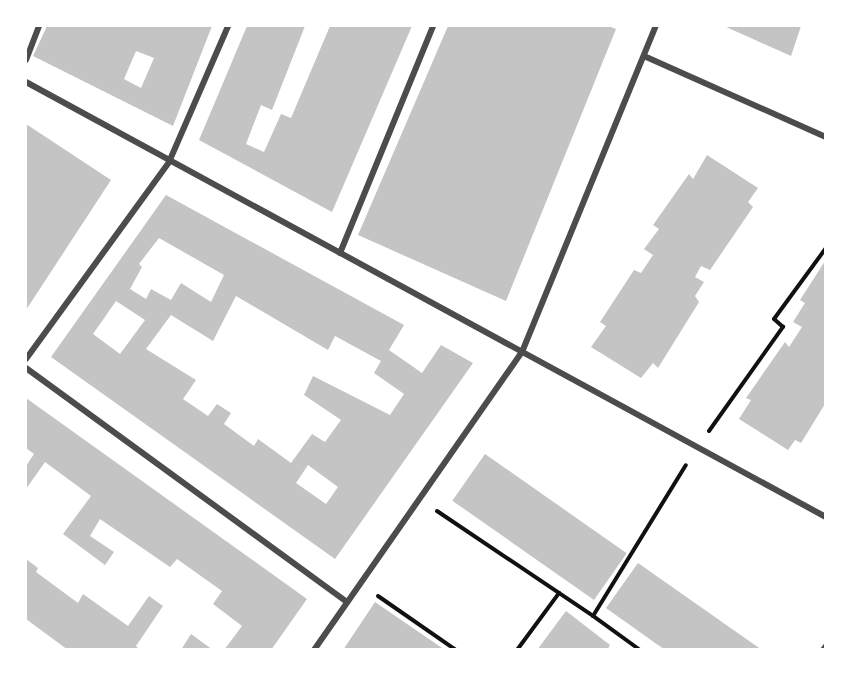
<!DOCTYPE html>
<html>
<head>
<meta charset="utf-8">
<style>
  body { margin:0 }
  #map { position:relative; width:851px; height:675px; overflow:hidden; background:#fff; font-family:Poppins,sans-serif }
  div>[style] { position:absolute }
  .building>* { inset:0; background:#c4c4c4; transform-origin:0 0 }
  .path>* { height:4px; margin:-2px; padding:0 2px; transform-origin:2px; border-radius:2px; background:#111 }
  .minor>* { height:6px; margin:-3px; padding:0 3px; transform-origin:3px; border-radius:3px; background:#4c4c4c }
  span { translate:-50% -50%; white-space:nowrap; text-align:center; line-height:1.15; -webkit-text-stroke:5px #fff; paint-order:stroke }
  .frame { position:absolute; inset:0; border:27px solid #fff; pointer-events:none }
</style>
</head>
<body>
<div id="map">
  <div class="building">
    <i style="clip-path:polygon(evenodd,47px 26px,212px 26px,173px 126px,33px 56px,47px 26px,136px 51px,154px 58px,141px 88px,124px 79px,136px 51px)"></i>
    <i style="clip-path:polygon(247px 26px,305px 26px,272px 110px,261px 105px,246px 144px,264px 152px,281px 114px,291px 118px,330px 26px,412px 26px,332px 212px,199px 140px)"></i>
    <i style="clip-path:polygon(448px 26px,608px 26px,616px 29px,506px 301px,358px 235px)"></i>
    <i style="clip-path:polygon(724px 26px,801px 26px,791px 56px)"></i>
    <i style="clip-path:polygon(26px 124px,111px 180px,26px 310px)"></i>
    <i style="clip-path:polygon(707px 155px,758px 188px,748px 202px,753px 207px,710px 270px,701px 266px,695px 277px,704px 282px,695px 296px,699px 302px,658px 368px,653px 363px,641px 378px,591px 347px,606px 326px,600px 322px,634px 270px,641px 273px,653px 255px,644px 249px,659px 229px,653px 225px,689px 174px,693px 179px)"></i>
    <i style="clip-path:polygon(evenodd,166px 195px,404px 325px,389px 350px,422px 373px,441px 345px,473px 363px,335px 559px,51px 357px,166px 195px,159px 238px,224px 275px,211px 302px,181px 283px,171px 300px,151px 289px,146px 299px,130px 289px,142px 267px,139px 264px,159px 238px,166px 195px,236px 296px,328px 350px,335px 336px,381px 361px,374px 373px,404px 394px,390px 415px,313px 376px,304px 395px,341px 420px,325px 442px,312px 434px,291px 463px,258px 439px,254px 446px,224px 424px,231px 413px,217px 404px,208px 416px,183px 399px,196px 380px,146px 349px,171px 315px,213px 341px,236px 296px,166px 195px,116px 301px,145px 320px,120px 354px,93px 334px,116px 301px,166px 195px,308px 465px,338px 487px,326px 504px,296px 483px,308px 465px)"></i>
    <i style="clip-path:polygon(825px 261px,825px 404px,801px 443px,795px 440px,788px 450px,739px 419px,751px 400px,746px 398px,785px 342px,789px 347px,802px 327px,793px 322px,805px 303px,800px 300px)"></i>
    <i style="clip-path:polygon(26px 398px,307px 599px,271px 650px,224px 650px,242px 626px,213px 604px,222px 591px,177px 559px,170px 567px,100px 519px,90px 536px,114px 552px,105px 565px,63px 534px,91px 496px,45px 462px,26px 489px,26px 466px,34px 454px,26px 448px)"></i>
    <i style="left:485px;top:454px;width:173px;height:57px;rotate:35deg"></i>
    <i style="clip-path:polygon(26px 559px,38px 568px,36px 572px,78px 603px,83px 594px,128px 626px,149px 596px,163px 606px,136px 646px,140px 650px,68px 650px,26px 619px)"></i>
    <i style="clip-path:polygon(638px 563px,762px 650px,665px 650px,606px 608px)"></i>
    <i style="clip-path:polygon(375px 602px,445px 650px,343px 650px)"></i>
    <i style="clip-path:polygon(566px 611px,610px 645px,607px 650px,537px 650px)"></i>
    <i style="clip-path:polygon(191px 634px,213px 650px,181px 650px)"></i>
  </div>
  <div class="path">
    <i style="left:709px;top:431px;width:128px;rotate:-54.6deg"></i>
    <i style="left:783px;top:327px;width:12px;rotate:-138deg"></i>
    <i style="left:774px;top:319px;width:88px;rotate:-53.8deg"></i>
    <i style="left:437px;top:511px;width:188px;rotate:33.9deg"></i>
    <i style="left:378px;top:596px;width:95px;rotate:34.7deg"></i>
    <i style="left:517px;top:650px;width:71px;rotate:-53.6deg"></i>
    <i style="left:640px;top:650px;width:58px;rotate:-144.1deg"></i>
    <i style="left:593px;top:616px;width:177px;rotate:-58.4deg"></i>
  </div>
  <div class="minor">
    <i style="left:644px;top:56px;width:199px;rotate:24deg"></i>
    <i style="left:26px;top:60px;width:36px;rotate:-69deg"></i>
    <i style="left:26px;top:82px;width:911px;rotate:28.54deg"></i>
    <i style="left:340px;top:253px;width:245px;rotate:-67.7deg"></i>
    <i style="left:26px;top:359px;width:243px;rotate:-54deg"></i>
    <i style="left:169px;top:162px;width:148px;rotate:-66.5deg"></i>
    <i style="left:26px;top:368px;width:397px;rotate:36.1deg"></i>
    <i style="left:314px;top:650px;width:363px;rotate:-55.1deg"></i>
    <i style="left:522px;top:352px;width:352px;rotate:-67.7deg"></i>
    <i style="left:823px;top:650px;width:5px;rotate:-53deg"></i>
  </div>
  <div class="frame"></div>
</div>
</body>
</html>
